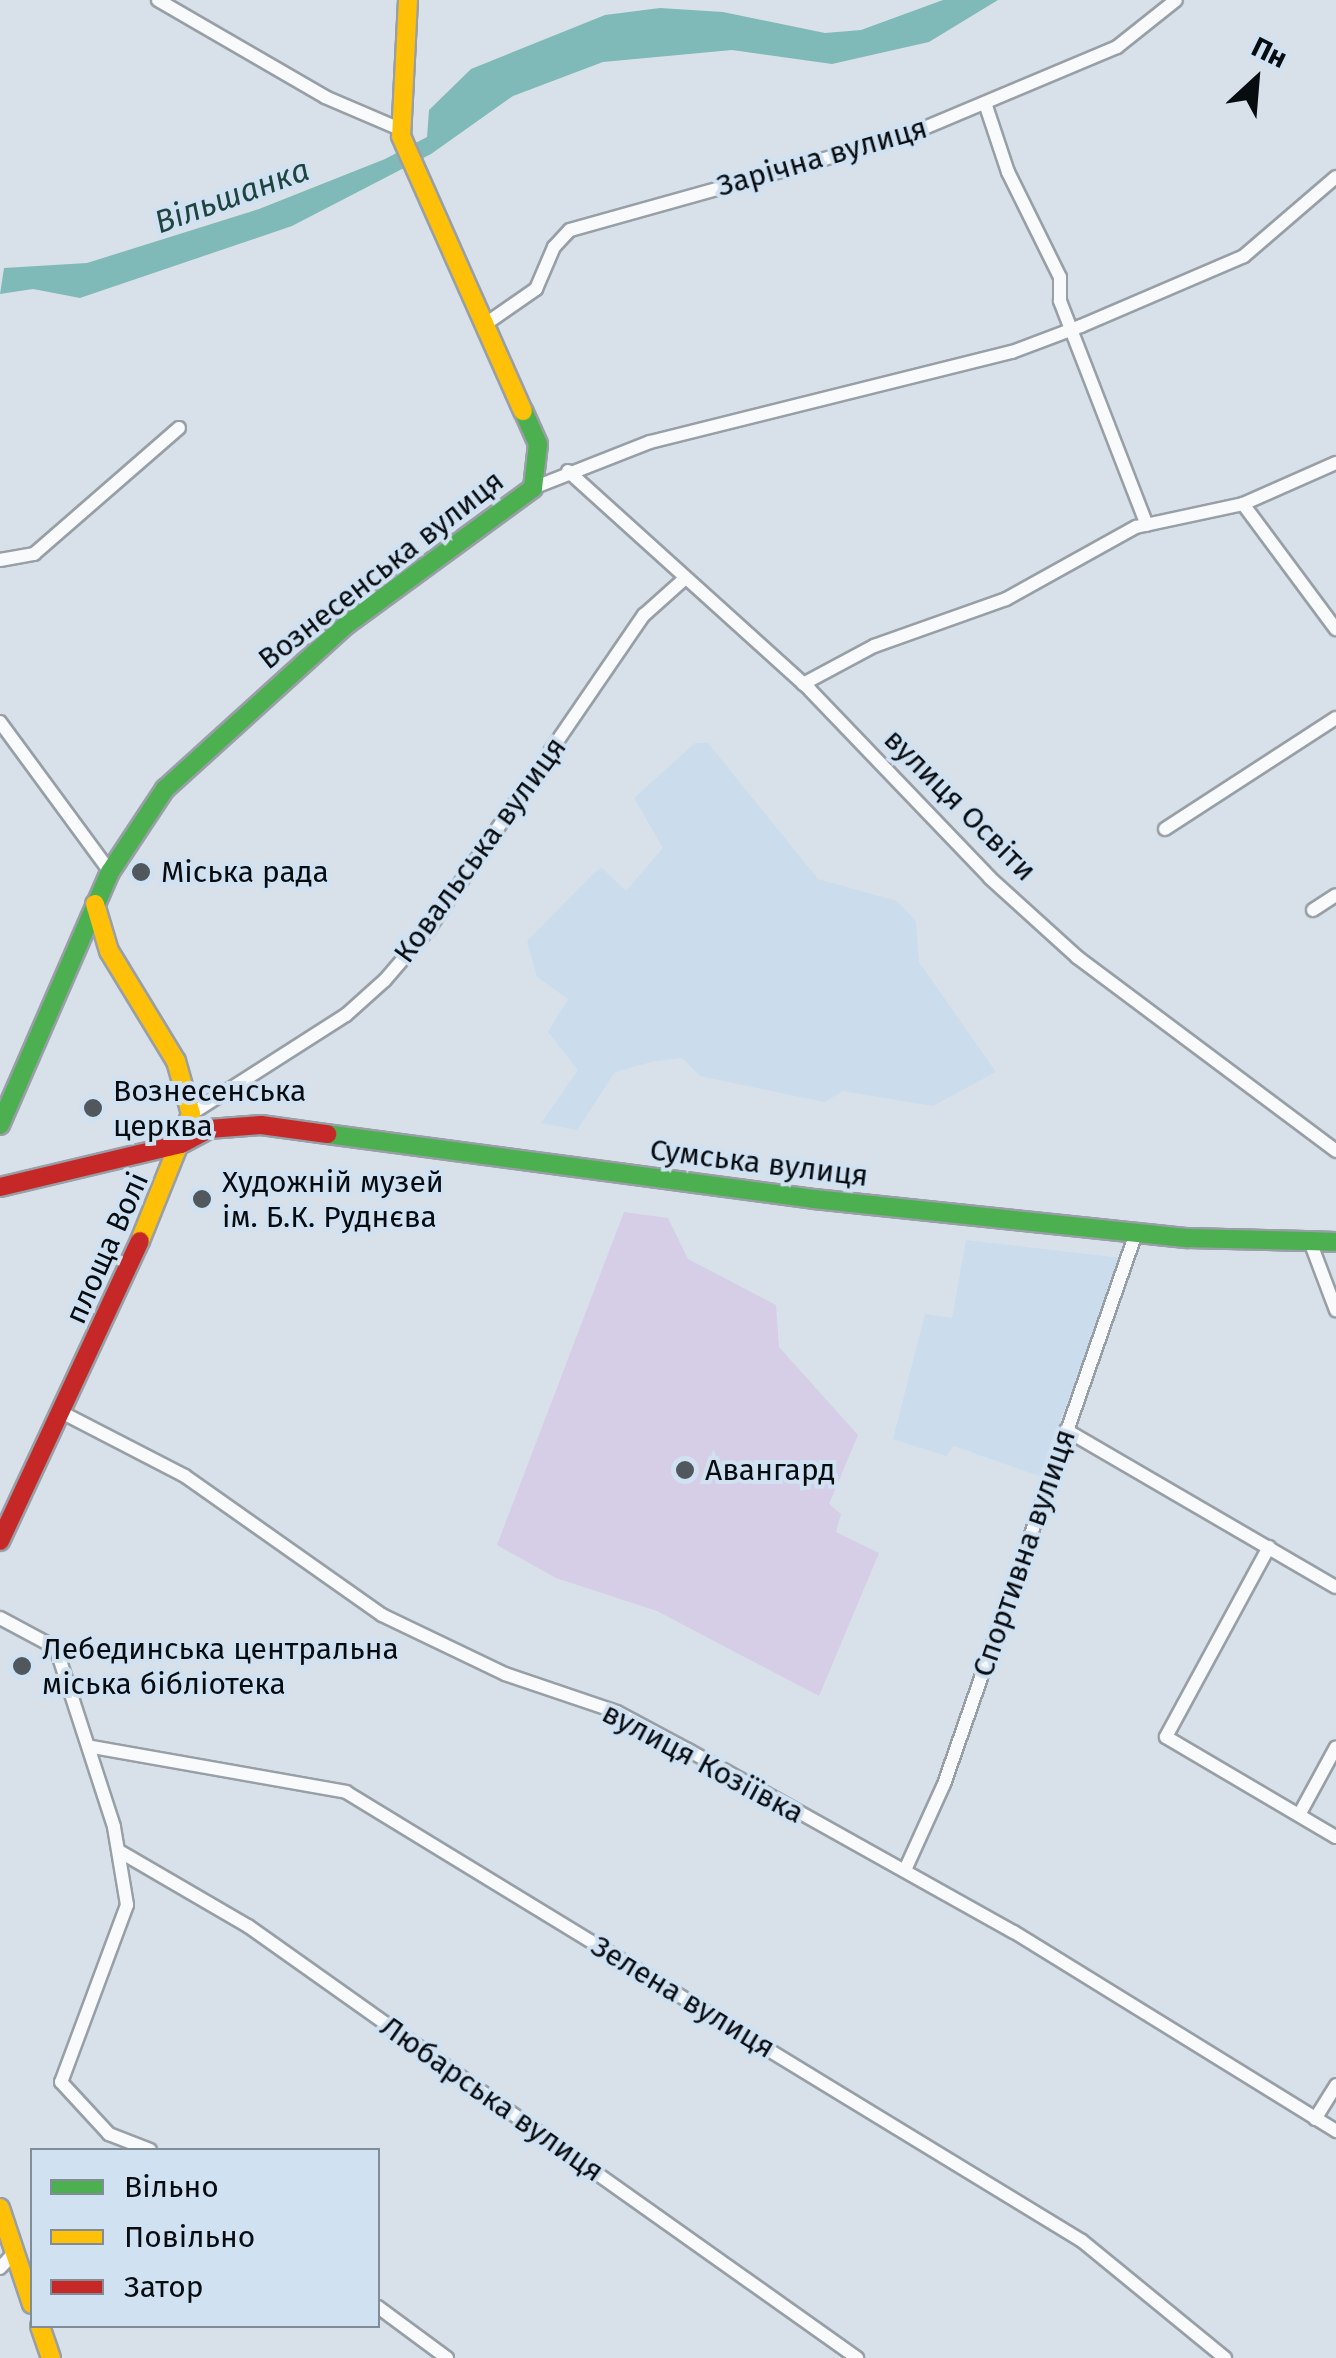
<!DOCTYPE html>
<html>
<head>
<meta charset="utf-8">
<style>
  body { margin:0 }
  #map { position:relative; width:1336px; height:2358px; overflow:hidden; background:#d8e1ea; font-family:"Fira Sans",sans-serif }
  div>[style] { position:absolute }
  .built>* { inset:0; background:#cbdced }
  .green>* { inset:0; background:#d5cee6 }
  .water>* { inset:0; background:#80bab8 }
  .roads { filter:drop-shadow(2px 0 #989fa6) drop-shadow(-2px 0 #989fa6) drop-shadow(0 2px #989fa6) drop-shadow(0 -2px #989fa6) }
  .street>* { height:12px; margin:-6px; padding:0 6px; transform-origin:6px; border-radius:6px; background:#f9fafc }
  .fast>* { height:18px; margin:-9px; padding:0 9px; transform-origin:9px; border-radius:9px; background:#4caf50 }
  .slow>* { height:18px; margin:-9px; padding:0 9px; transform-origin:9px; border-radius:9px; background:#ffc107 }
  .jam>* { height:18px; margin:-9px; padding:0 9px; transform-origin:9px; border-radius:9px; background:#c62828 }
  .dots>* { width:28px; height:28px; translate:-50% -50%; box-sizing:border-box; border:5px solid #d0e1f2; border-radius:50% }
  span { translate:-50% -50%; white-space:nowrap; text-align:center; line-height:1.15; -webkit-text-stroke:8px #d0e1f2; paint-order:stroke }
  .street-label { font-size:30px; color:#070c11 }
  .poi-label { font-size:30px; color:#070c11 }
  .left { translate:0 -50%; text-align:left }
  .water-label { font-size:32px; color:#1e4440; font-style:italic }
  .legend { position:absolute; left:30px; top:2148px; width:350px; height:180px; box-sizing:border-box; background:#d0e1f2; border:2px solid #808c98; margin:0; padding:12px 18px; list-style:none; font-size:30px; color:#070c11 }
  .legend li { display:flex; align-items:center; gap:20px; height:50px }
  .legend b { width:50px; border:2px solid #808c98 }
  .north { position:absolute; left:1206px; top:30px; width:100px; height:100px; -webkit-text-stroke:8px #d0e1f2; paint-order:stroke; rotate:26deg; font-size:28px; font-weight:700; line-height:40px; text-align:center; color:#070c11 }
  .north::after { content:''; display:block; margin:auto; width:35px; height:45px; background:#070c11; clip-path:polygon(50% 0,100% 100%,50% 72%,0 100%) }
</style>
</head>
<body>
<div id="map">
  <div class="built">
    <i style="clip-path:polygon(695px 743px,708px 743px,818px 879px,897px 901px,916px 921px,919px 962px,996px 1072px,933px 1106px,843px 1091px,824px 1102px,700px 1076px,682px 1058px,655px 1061px,615px 1072px,577px 1130px,541px 1123px,578px 1070px,548px 1032px,568px 999px,537px 977px,527px 941px,595px 872px,602px 868px,626px 891px,663px 848px,634px 798px)"></i>
    <i style="clip-path:polygon(966px 1240px,1122px 1258px,1039px 1476px,954px 1446px,946px 1456px,893px 1439px,925px 1314px,952px 1318px)"></i>
  </div>
  <div class="green">
    <i style="clip-path:polygon(624px 1212px,668px 1218px,688px 1259px,776px 1305px,779px 1347px,858px 1435px,829px 1504px,841px 1514px,836px 1532px,879px 1553px,819px 1696px,657px 1611px,556px 1578px,497px 1545px)"></i>
  </div>
  <div class="water">
    <i style="clip-path:polygon(943px 0,998px 0,929px 42px,832px 64px,732px 50px,603px 62px,513px 96px,431px 154px,292px 226px,80px 298px,33px 289px,0 294px,4px 268px,87px 263px,259px 209px,385px 159px,427px 137px,429px 110px,471px 69px,605px 15px,660px 8px,723px 12px,825px 33px,861px 30px)"></i>
  </div>
  <div class="roads">
    <div class="street">
      <i style="left:158px;top:0;width:193px;rotate:30.1deg"></i>
      <i style="left:325px;top:97px;width:82px;rotate:23.1deg"></i>
      <i style="left:986px;top:106px;width:70px;rotate:71.6deg"></i>
      <i style="left:1008px;top:172px;width:117px;rotate:63.7deg"></i>
      <i style="left:1060px;top:277px;width:24px;rotate:90deg"></i>
      <i style="left:1060px;top:301px;width:240px;rotate:68.8deg"></i>
      <i style="left:487px;top:323px;width:60px;rotate:-34.8deg"></i>
      <i style="left:536px;top:289px;width:46px;rotate:-66.8deg"></i>
      <i style="left:554px;top:247px;width:23px;rotate:-47deg"></i>
      <i style="left:570px;top:230px;width:346px;rotate:-15.6deg"></i>
      <i style="left:903px;top:137px;width:232px;rotate:-22.8deg"></i>
      <i style="left:1117px;top:47px;width:75px;rotate:-38.5deg"></i>
      <i style="left:568px;top:471px;width:326px;rotate:42.1deg"></i>
      <i style="left:810px;top:690px;width:260px;rotate:46.2deg"></i>
      <i style="left:990px;top:878px;width:118px;rotate:42.2deg"></i>
      <i style="left:1077px;top:957px;width:324px;rotate:36.8deg"></i>
      <i style="left:533px;top:488px;width:126px;rotate:-21.5deg"></i>
      <i style="left:650px;top:442px;width:373px;rotate:-14deg"></i>
      <i style="left:1012px;top:352px;width:74px;rotate:-20.6deg"></i>
      <i style="left:1081px;top:326px;width:177px;rotate:-23.2deg"></i>
      <i style="left:1244px;top:256px;width:121px;rotate:-40.7deg"></i>
      <i style="left:1243px;top:504px;width:156px;rotate:53.4deg"></i>
      <i style="left:0;top:560px;width:35px;rotate:-10deg"></i>
      <i style="left:34px;top:554px;width:192px;rotate:-41deg"></i>
      <i style="left:803px;top:684px;width:81px;rotate:-28.2deg"></i>
      <i style="left:874px;top:646px;width:140px;rotate:-19.6deg"></i>
      <i style="left:1006px;top:599px;width:149px;rotate:-29deg"></i>
      <i style="left:1136px;top:527px;width:109px;rotate:-12.1deg"></i>
      <i style="left:1243px;top:504px;width:102px;rotate:-23.8deg"></i>
      <i style="left:0;top:722px;width:186px;rotate:53.7deg"></i>
      <i style="left:1165px;top:829px;width:204px;rotate:-33deg"></i>
      <i style="left:1313px;top:910px;width:27px;rotate:-33deg"></i>
      <i style="left:191px;top:1114px;width:184px;rotate:-32.6deg"></i>
      <i style="left:346px;top:1015px;width:52px;rotate:-41.9deg"></i>
      <i style="left:385px;top:980px;width:66px;rotate:-49.3deg"></i>
      <i style="left:428px;top:930px;width:382px;rotate:-55.6deg"></i>
      <i style="left:644px;top:615px;width:51px;rotate:-41.8deg"></i>
      <i style="left:1311px;top:1244px;width:71px;rotate:69.3deg"></i>
      <i style="left:63px;top:1413px;width:137px;rotate:27.3deg"></i>
      <i style="left:185px;top:1476px;width:241px;rotate:35.2deg"></i>
      <i style="left:382px;top:1615px;width:136px;rotate:25.6deg"></i>
      <i style="left:505px;top:1674px;width:118px;rotate:18.7deg"></i>
      <i style="left:617px;top:1712px;width:81px;rotate:28.2deg"></i>
      <i style="left:688px;top:1750px;width:373px;rotate:29.2deg"></i>
      <i style="left:1014px;top:1932px;width:379px;rotate:31.7deg"></i>
      <i style="left:1066px;top:1430px;width:312px;rotate:30.2deg"></i>
      <i style="left:1269px;top:1547px;width:216px;rotate:118.5deg"></i>
      <i style="left:1166px;top:1737px;width:197px;rotate:30.5deg"></i>
      <i style="left:0;top:1618px;width:64px;rotate:28.2deg"></i>
      <i style="left:56px;top:1648px;width:188px;rotate:72deg"></i>
      <i style="left:114px;top:1827px;width:79px;rotate:80.5deg"></i>
      <i style="left:127px;top:1905px;width:189px;rotate:110.4deg"></i>
      <i style="left:61px;top:2082px;width:71px;rotate:47.3deg"></i>
      <i style="left:109px;top:2134px;width:44px;rotate:21.3deg"></i>
      <i style="left:92px;top:1747px;width:258px;rotate:10deg"></i>
      <i style="left:346px;top:1792px;width:862px;rotate:31.39deg"></i>
      <i style="left:1082px;top:2241px;width:185px;rotate:39.3deg"></i>
      <i style="left:1299px;top:1815px;width:77px;rotate:-61.4deg"></i>
      <i style="left:119px;top:1851px;width:149px;rotate:30.2deg"></i>
      <i style="left:248px;top:1926px;width:747px;rotate:35.35deg"></i>
      <i style="left:905px;top:1870px;width:94px;rotate:-65.6deg"></i>
      <i style="left:944px;top:1784px;width:583px;rotate:-70.79deg"></i>
      <i style="left:1315px;top:2119px;width:40px;rotate:-58deg"></i>
      <i style="left:0;top:2268px;width:22px;rotate:-47deg"></i>
      <i style="left:378px;top:2307px;width:86px;rotate:36.5deg"></i>
    </div>
    <div class="fast">
      <i style="left:0;top:1125px;width:276px;rotate:-66.5deg"></i>
      <i style="left:110px;top:872px;width:100px;rotate:-56.5deg"></i>
      <i style="left:165px;top:789px;width:244px;rotate:-42.2deg"></i>
      <i style="left:346px;top:625px;width:232px;rotate:-36.2deg"></i>
      <i style="left:533px;top:488px;width:44px;rotate:-83.5deg"></i>
      <i style="left:538px;top:444px;width:36px;rotate:-114deg"></i>
      <i style="left:327px;top:1134px;width:491px;rotate:7.6deg"></i>
      <i style="left:814px;top:1199px;width:376px;rotate:6deg"></i>
      <i style="left:1188px;top:1238px;width:148px;rotate:1.5deg"></i>
    </div>
    <div class="slow">
      <i style="left:408px;top:0;width:136px;rotate:92.9deg"></i>
      <i style="left:401px;top:136px;width:301px;rotate:66.1deg"></i>
      <i style="left:95px;top:904px;width:49px;rotate:73.4deg"></i>
      <i style="left:109px;top:951px;width:129px;rotate:58.7deg"></i>
      <i style="left:176px;top:1061px;width:55px;rotate:74.2deg"></i>
      <i style="left:191px;top:1114px;width:137px;rotate:111.9deg"></i>
      <i style="left:0;top:2208px;width:101px;rotate:71.6deg"></i>
      <i style="left:40px;top:2326px;width:34px;rotate:71deg"></i>
    </div>
    <div class="jam">
      <i style="left:0;top:1187px;width:186px;rotate:-13.4deg"></i>
      <i style="left:181px;top:1144px;width:32px;rotate:-28deg"></i>
      <i style="left:209px;top:1129px;width:52px;rotate:-4.4deg"></i>
      <i style="left:261px;top:1125px;width:67px;rotate:7.8deg"></i>
      <i style="left:0;top:1541px;width:331px;rotate:-65deg"></i>
    </div>
  </div>
  <div class="dots">
    <i style="left:141px;top:872px;background:#50575d"></i>
    <i style="left:93px;top:1108px;background:#50575d"></i>
    <i style="left:202px;top:1199px;background:#50575d"></i>
    <i style="left:685px;top:1470px;background:#50575d"></i>
    <i style="left:22px;top:1666px;background:#50575d"></i>
  </div>
  <div class="street-label">
    <span style="left:822px;top:157px;rotate:-16deg">Зарічна вулиця</span>
    <span style="left:381px;top:570px;rotate:-38deg">Вознесенська вулиця</span>
    <span style="left:960px;top:805px;rotate:45deg">вулиця Освіти</span>
    <span style="left:480px;top:850px;rotate:-54deg">Ковальська вулиця</span>
    <span style="left:759px;top:1163px;rotate:7deg">Сумська вулиця</span>
    <span style="left:107px;top:1248px;rotate:-66deg">площа Волі</span>
    <span style="left:1024px;top:1553px;rotate:-71deg">Спортивна вулиця</span>
    <span style="left:703px;top:1763px;rotate:28deg">вулиця Козіївка</span>
    <span style="left:683px;top:1997px;rotate:31deg">Зелена вулиця</span>
    <span style="left:492px;top:2099px;rotate:35deg">Любарська вулиця</span>
  </div>
  <div class="poi-label">
    <span class="left" style="left:161px;top:872px">Міська рада</span>
    <span class="left" style="left:113px;top:1108px">Вознесенська<br>церква</span>
    <span class="left" style="left:222px;top:1199px">Художній музей<br>ім. Б.К. Руднєва</span>
    <span class="left" style="left:705px;top:1470px">Авангард</span>
    <span class="left" style="left:42px;top:1666px">Лебединська центральна<br>міська бібліотека</span>
  </div>
  <div class="water-label">
    <span style="left:232px;top:196px;rotate:-20deg">Вільшанка</span>
  </div>
  <ul class="legend">
  <li><b style="height:12px;background:#4caf50"></b>Вільно</li>
  <li><b style="height:12px;background:#ffc107"></b>Повільно</li>
  <li><b style="height:12px;background:#c62828"></b>Затор</li>
  </ul>
  <div class="north">Пн</div>
</div>
</body>
</html>
